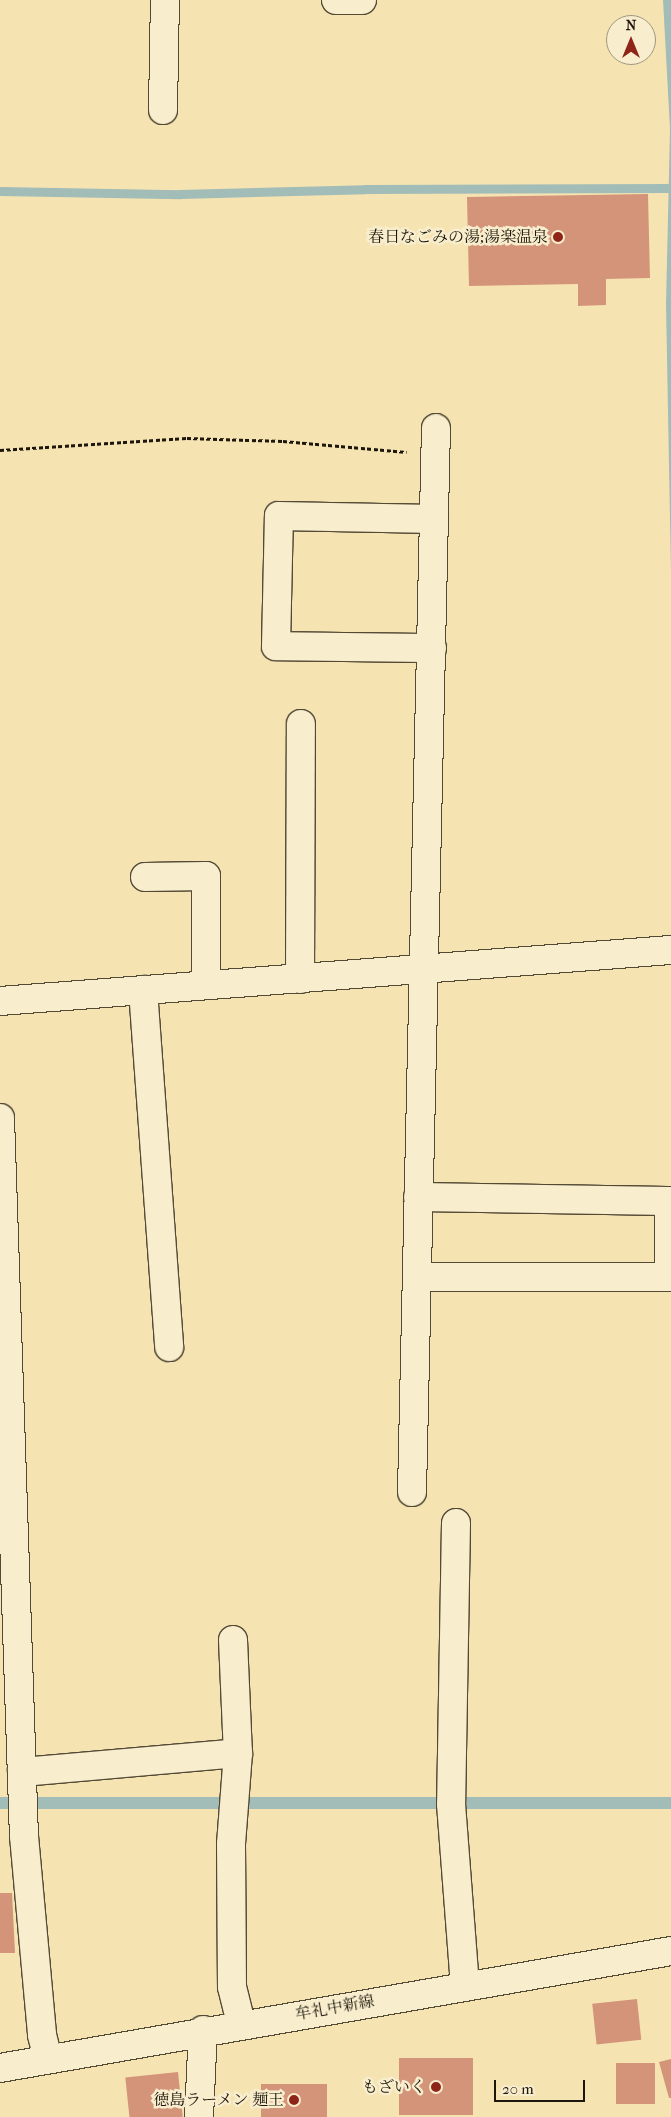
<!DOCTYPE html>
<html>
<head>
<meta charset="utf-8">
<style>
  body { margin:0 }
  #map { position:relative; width:671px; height:2117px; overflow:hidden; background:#f5e4b2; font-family:"IM FELL French Canon","Noto Serif JP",serif }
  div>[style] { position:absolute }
  .water>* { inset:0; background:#a2bcb8; transform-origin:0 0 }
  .stream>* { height:9px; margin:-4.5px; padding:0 4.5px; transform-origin:4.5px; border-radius:4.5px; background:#a2bcb8 }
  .building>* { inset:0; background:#d4947a; transform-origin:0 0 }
  .path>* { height:3px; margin-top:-1.5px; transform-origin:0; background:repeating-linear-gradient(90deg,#1d160c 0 4px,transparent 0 6.5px) }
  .roads { filter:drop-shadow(1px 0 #534a36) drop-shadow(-1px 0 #534a36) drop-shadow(0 1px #534a36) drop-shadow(0 -1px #534a36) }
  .street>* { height:28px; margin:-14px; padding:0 14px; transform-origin:14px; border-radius:14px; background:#f8edcd }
  .secondary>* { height:28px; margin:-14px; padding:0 14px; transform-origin:14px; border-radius:14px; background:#f8edcd }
  .dots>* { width:14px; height:14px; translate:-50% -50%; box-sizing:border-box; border:2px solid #f8edcd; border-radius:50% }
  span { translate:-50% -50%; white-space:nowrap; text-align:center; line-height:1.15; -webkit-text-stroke:5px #f8edcd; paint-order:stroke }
  .poi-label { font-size:16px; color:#1d160c }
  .right { translate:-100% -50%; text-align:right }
  .street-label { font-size:16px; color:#1d160c }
  .north { position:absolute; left:606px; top:15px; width:50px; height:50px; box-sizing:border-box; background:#f8edcd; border:1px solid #a09780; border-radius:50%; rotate:0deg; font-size:14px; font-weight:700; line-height:20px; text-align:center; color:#1d160c }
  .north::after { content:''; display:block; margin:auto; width:18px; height:22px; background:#8f2418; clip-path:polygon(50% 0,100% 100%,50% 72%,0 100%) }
  .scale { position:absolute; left:494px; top:2080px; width:91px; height:22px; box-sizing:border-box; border:2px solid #1d160c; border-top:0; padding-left:6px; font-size:15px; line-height:18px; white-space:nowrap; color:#1d160c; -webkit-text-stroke:4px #f8edcd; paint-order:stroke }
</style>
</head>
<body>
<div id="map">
  <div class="water">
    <i style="clip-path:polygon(663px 0,671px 0,671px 572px,666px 304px,670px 129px)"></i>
    <i style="left:671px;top:1797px;width:12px;height:672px;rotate:90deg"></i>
  </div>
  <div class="stream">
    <i style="left:0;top:191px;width:180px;rotate:1deg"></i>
    <i style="left:180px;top:194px;width:185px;rotate:-1.5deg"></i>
    <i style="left:365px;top:189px;width:306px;rotate:-0.2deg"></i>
  </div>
  <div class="building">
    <i style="clip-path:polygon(648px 194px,650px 278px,606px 279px,606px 305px,578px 306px,578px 284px,469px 286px,467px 197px)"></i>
    <i style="clip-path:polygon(0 1893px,12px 1893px,15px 1953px,0 1953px)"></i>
    <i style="left:637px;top:1999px;width:41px;height:45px;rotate:84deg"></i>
    <i style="left:399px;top:2058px;width:74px;height:57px"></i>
    <i style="clip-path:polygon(671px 2059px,671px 2098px,669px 2098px,659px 2062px)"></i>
    <i style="left:616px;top:2063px;width:39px;height:41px"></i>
    <i style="left:178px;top:2072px;width:45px;height:53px;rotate:84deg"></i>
    <i style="left:261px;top:2084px;width:66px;height:33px"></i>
  </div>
  <div class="path">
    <i style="left:0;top:450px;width:187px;rotate:-3.7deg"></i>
    <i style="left:187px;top:438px;width:96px;rotate:1.8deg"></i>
    <i style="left:283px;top:441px;width:124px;rotate:5.1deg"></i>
  </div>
  <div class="roads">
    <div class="street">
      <i style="left:336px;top:0;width:26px"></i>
      <i style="left:163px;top:110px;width:110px;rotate:-89deg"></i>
      <i style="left:432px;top:648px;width:156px;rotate:-179.3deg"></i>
      <i style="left:276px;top:646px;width:130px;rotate:-88.7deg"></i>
      <i style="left:279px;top:516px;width:155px;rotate:1.1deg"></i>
      <i style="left:145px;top:877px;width:61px;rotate:-0.9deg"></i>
      <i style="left:206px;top:876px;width:109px;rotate:90deg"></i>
      <i style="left:300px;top:979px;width:255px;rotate:-89.8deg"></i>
      <i style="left:143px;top:990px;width:358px;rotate:85.8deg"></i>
      <i style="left:0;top:1001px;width:673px;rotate:-4.35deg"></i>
      <i style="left:0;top:1118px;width:718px;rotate:88.09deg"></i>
      <i style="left:24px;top:1836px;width:200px;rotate:84.8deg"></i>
      <i style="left:42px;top:2035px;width:25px;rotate:76deg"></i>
      <i style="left:417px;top:1277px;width:252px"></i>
      <i style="left:669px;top:1277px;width:76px;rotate:-90deg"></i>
      <i style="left:669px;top:1201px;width:251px;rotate:-179.1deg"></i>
      <i style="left:412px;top:1492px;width:1064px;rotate:-88.71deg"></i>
      <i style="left:456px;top:1523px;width:281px;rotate:91deg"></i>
      <i style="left:451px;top:1804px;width:183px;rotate:85.6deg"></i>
      <i style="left:233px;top:1640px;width:113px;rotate:87.5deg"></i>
      <i style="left:238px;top:1753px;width:91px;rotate:94.4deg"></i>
      <i style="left:231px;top:1844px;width:143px;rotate:89.6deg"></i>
      <i style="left:232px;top:1987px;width:38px;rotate:76deg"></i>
      <i style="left:22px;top:1772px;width:217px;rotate:-5deg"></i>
      <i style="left:199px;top:2117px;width:87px;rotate:-87.4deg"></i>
    </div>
    <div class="secondary">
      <i style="left:0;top:2068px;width:681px;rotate:-9.89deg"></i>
    </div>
  </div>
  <div class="dots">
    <i style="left:558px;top:237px;background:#8f2418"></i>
    <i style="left:436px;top:2087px;background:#8f2418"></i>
    <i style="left:294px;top:2100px;background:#8f2418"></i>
  </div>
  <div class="poi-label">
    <span class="right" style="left:548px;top:237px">春日なごみの湯;湯楽温泉</span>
    <span class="right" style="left:426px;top:2087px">もざいく</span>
    <span class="right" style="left:284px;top:2100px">徳島ラーメン 麺王</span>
  </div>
  <div class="street-label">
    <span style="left:335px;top:2008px;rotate:-10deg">牟礼中新線</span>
  </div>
  <div class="north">N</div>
  <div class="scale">20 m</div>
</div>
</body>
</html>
